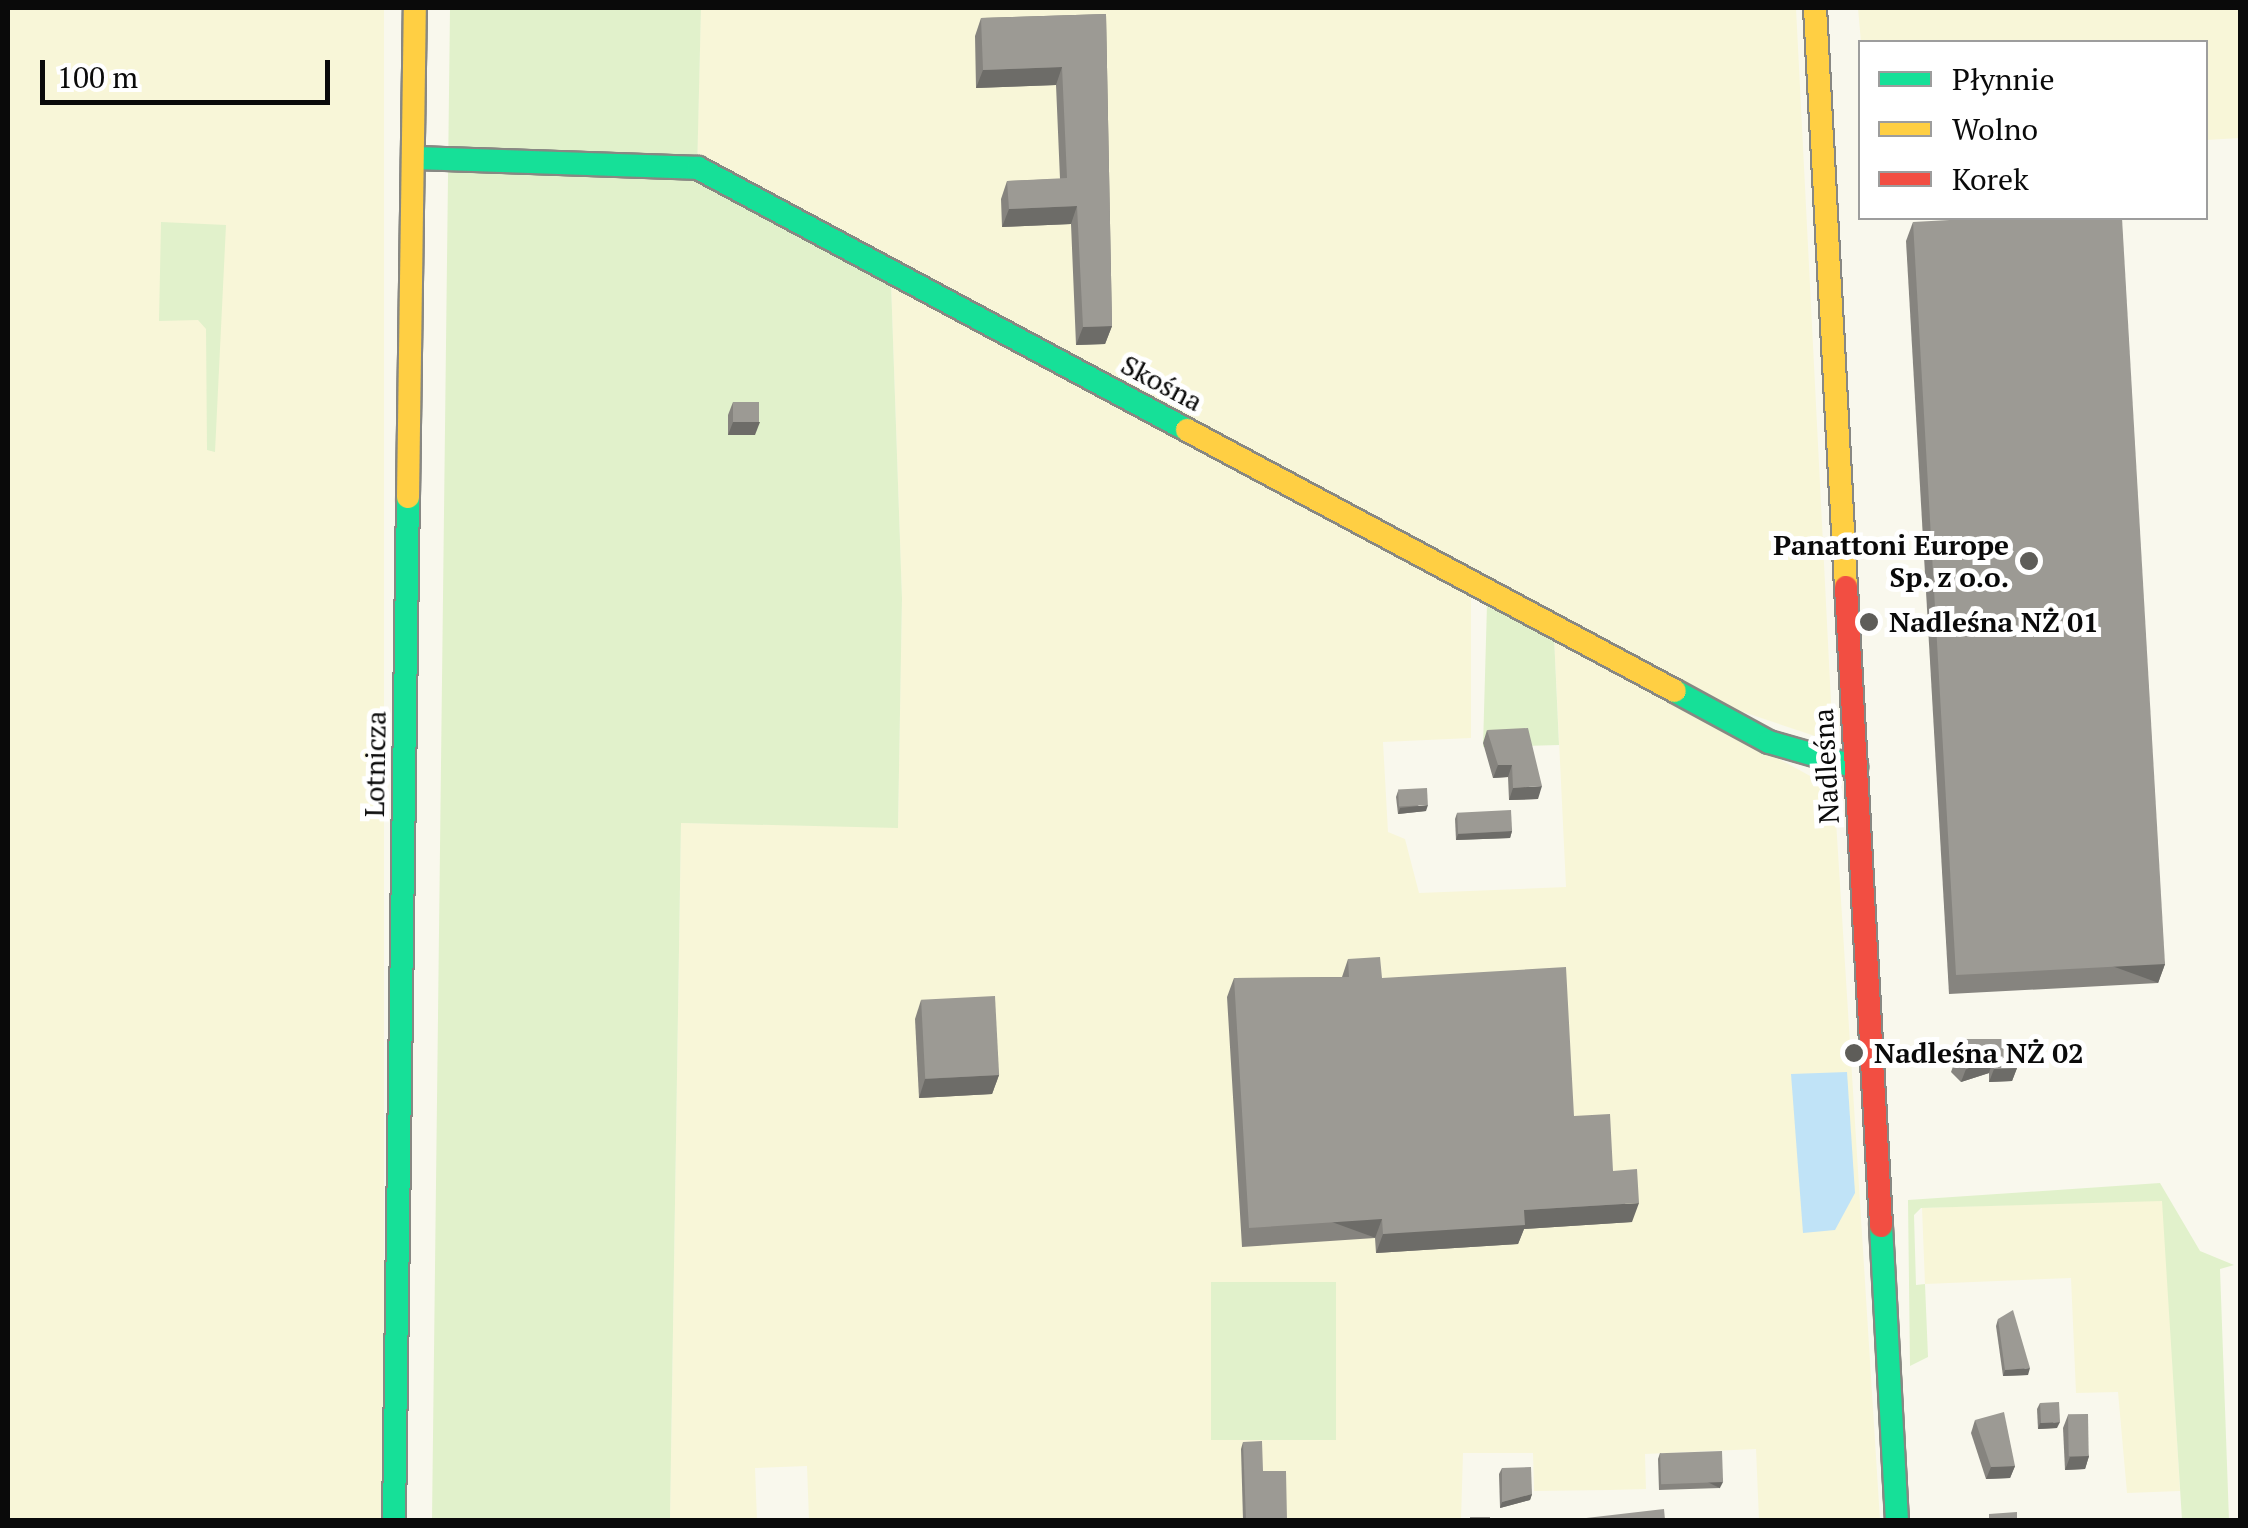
<!DOCTYPE html>
<html>
<head>
<meta charset="utf-8">
<style>
  body { margin:0 }
  #map { position:relative; width:2248px; height:1528px; overflow:hidden; background:#f9f8ed; font-family:"PT Serif",serif }
  div>[style] { position:absolute }
  .farmland>* { inset:0; background:#f8f6d8; transform-origin:0 0 }
  .green>* { inset:0; background:#e1f1cb; transform-origin:0 0 }
  .water>* { inset:0; background:#c0e3f7 }
  .roads { filter:drop-shadow(2px 0 #888883) drop-shadow(-2px 0 #888883) drop-shadow(0 2px #888883) drop-shadow(0 -2px #888883) }
  .fast>* { height:22px; margin:-11px; padding:0 11px; transform-origin:11px; border-radius:11px; background:#16e098 }
  .slow>* { height:22px; margin:-11px; padding:0 11px; transform-origin:11px; border-radius:11px; background:#ffcf43 }
  .jam>* { height:22px; margin:-11px; padding:0 11px; transform-origin:11px; border-radius:11px; background:#f24e42 }
  .wall>* { inset:0; background:#86847f }
  .shaded-wall>* { inset:0; background:#6d6c68; transform-origin:0 0 }
  .building>* { inset:0; background:#9c9a94; transform-origin:0 0 }
  .dots>* { width:28px; height:28px; translate:-50% -50%; box-sizing:border-box; border:5px solid #fff; border-radius:50% }
  span { translate:-50% -50%; white-space:nowrap; text-align:center; line-height:1.15; -webkit-text-stroke:10px #fff; paint-order:stroke }
  .street-label { font-size:28px; color:#0a0a0a }
  .poi-label { font-size:28px; color:#0a0a0a; font-weight:700 }
  .right { translate:-100% -50%; text-align:right }
  .left { translate:0 -50%; text-align:left }
  .frame { position:absolute; inset:0; border:10px solid #0a0a0a; pointer-events:none }
  .legend { position:absolute; left:1858px; top:40px; width:350px; height:180px; box-sizing:border-box; background:#fff; border:2px solid #9d9d9d; margin:0; padding:12px 18px; list-style:none; font-size:30px; color:#0a0a0a }
  .legend li { display:flex; align-items:center; gap:20px; height:50px }
  .legend b { width:50px; border:2px solid #9d9d9d }
  .scale { position:absolute; left:40px; top:60px; width:290px; height:45px; box-sizing:border-box; border:5px solid #0a0a0a; border-top:0; padding-left:12px; font-size:30px; line-height:35px; white-space:nowrap; color:#0a0a0a; -webkit-text-stroke:8px #fff; paint-order:stroke }
</style>
</head>
<body>
<div id="map">
  <div class="farmland">
    <i style="left:8px;top:8px;width:376px;height:1512px"></i>
    <i style="clip-path:polygon(701px 8px,1796px 8px,1833px 742px,1701px 698px,697px 160px)"></i>
    <i style="clip-path:polygon(1858px 8px,2240px 8px,2240px 138px,2206px 140px,2206px 42px,1861px 42px)"></i>
    <i style="clip-path:polygon(891px 282px,1471px 593px,1471px 738px,1383px 742px,1388px 832px,1405px 839px,1419px 893px,1566px 887px,1554px 636px,1834px 789px,1880px 1520px,1759px 1520px,1756px 1449px,1645px 1454px,1646px 1489px,1610px 1490px,1534px 1491px,1533px 1453px,1463px 1453px,1461px 1520px,809px 1520px,807px 1466px,755px 1468px,757px 1520px,670px 1520px,681px 823px,898px 827px,902px 598px)"></i>
    <i style="clip-path:polygon(2163px 1200px,2180px 1491px,2127px 1493px,2118px 1392px,2076px 1393px,2071px 1278px,1925px 1284px,1922px 1208px)"></i>
  </div>
  <div class="green">
    <i style="clip-path:polygon(450px 8px,701px 8px,697px 174px,891px 282px,902px 598px,898px 828px,681px 823px,670px 1520px,432px 1520px)"></i>
    <i style="clip-path:polygon(161px 222px,226px 225px,215px 452px,207px 450px,206px 329px,198px 320px,159px 321px)"></i>
    <i style="clip-path:polygon(1487px 604px,1554px 636px,1559px 745px,1483px 747px)"></i>
    <i style="clip-path:polygon(2160px 1183px,2200px 1251px,2234px 1265px,2220px 1269px,2229px 1520px,2182px 1520px,2162px 1201px,1921px 1208px,1914px 1215px,1916px 1285px,1925px 1284px,1928px 1357px,1910px 1366px,1908px 1200px)"></i>
    <i style="left:1336px;top:1282px;width:158px;height:125px;rotate:90deg"></i>
  </div>
  <div class="water">
    <i style="clip-path:polygon(1847px 1072px,1855px 1193px,1835px 1230px,1803px 1233px,1791px 1074px)"></i>
  </div>
  <div class="roads">
    <div class="fast">
      <i style="left:413px;top:158px;width:285px;rotate:2deg"></i>
      <i style="left:698px;top:168px;width:555px;rotate:28.18deg"></i>
      <i style="left:1675px;top:691px;width:107px;rotate:28.5deg"></i>
      <i style="left:1769px;top:742px;width:91px;rotate:16deg"></i>
      <i style="left:1881px;top:1226px;width:294px;rotate:86.9deg"></i>
      <i style="left:394px;top:1520px;width:1023px;rotate:-89.22deg"></i>
    </div>
    <div class="slow">
      <i style="left:1815px;top:8px;width:580px;rotate:86.94deg"></i>
      <i style="left:1187px;top:430px;width:553px;rotate:28.14deg"></i>
      <i style="left:408px;top:497px;width:489px;rotate:-89.2deg"></i>
    </div>
    <div class="jam">
      <i style="left:1846px;top:587px;width:640px;rotate:86.86deg"></i>
    </div>
  </div>
  <div class="wall">
    <i style="clip-path:polygon(1106px 14px,1112px 326px,1105px 344px,1076px 345px,1071px 224px,1002px 227px,1001px 199px,1007px 181px,1060px 179px,1056px 85px,976px 88px,975px 36px,981px 18px)"></i>
    <i style="clip-path:polygon(1913px 222px,2165px 964px,2158px 983px,1949px 994px,1906px 241px)"></i>
    <i style="clip-path:polygon(733px 402px,755px 435px,728px 435px,728px 415px)"></i>
    <i style="clip-path:polygon(1487px 730px,1538px 799px,1509px 800px,1508px 777px,1493px 778px,1483px 743px)"></i>
    <i style="clip-path:polygon(1398px 791px,1426px 811px,1398px 814px,1396px 797px)"></i>
    <i style="clip-path:polygon(1457px 813px,1512px 831px,1510px 838px,1456px 840px,1455px 819px)"></i>
    <i style="clip-path:polygon(1348px 959px,1382px 978px,1574px 1116px,1613px 1171px,1632px 1222px,1524px 1229px,1518px 1244px,1376px 1253px,1375px 1238px,1242px 1247px,1227px 997px,1234px 978px,1342px 977px)"></i>
    <i style="clip-path:polygon(921px 1000px,999px 1075px,992px 1094px,919px 1098px,915px 1019px)"></i>
    <i style="clip-path:polygon(1963px 1039px,2017px 1068px,2012px 1081px,1989px 1082px,1989px 1073px,1961px 1082px,1951px 1072px)"></i>
    <i style="clip-path:polygon(1998px 1319px,2028px 1375px,2003px 1376px,1996px 1326px)"></i>
    <i style="clip-path:polygon(2040px 1403px,2057px 1428px,2038px 1429px,2037px 1409px)"></i>
    <i style="clip-path:polygon(2068px 1415px,2089px 1456px,2085px 1469px,2065px 1470px,2063px 1428px)"></i>
    <i style="clip-path:polygon(1975px 1420px,2015px 1466px,2010px 1478px,1986px 1479px,1971px 1433px)"></i>
    <i style="clip-path:polygon(1243px 1442px,1263px 1471px,1287px 1520px,1243px 1520px,1241px 1449px)"></i>
    <i style="clip-path:polygon(1660px 1453px,1720px 1488px,1659px 1490px,1658px 1459px)"></i>
    <i style="clip-path:polygon(1502px 1468px,1532px 1494px,1530px 1500px,1500px 1508px,1499px 1474px)"></i>
  </div>
  <div class="shaded-wall">
    <i style="clip-path:polygon(1062px 67px,1056px 85px,976px 88px,983px 70px)"></i>
    <i style="clip-path:polygon(1077px 206px,1071px 224px,1002px 227px,1009px 209px)"></i>
    <i style="clip-path:polygon(1112px 326px,1105px 344px,1076px 345px,1083px 327px)"></i>
    <i style="clip-path:polygon(733px 422px,760px 422px,755px 435px,728px 435px)"></i>
    <i style="clip-path:polygon(1498px 765px,1512px 765px,1508px 777px,1493px 778px)"></i>
    <i style="clip-path:polygon(1542px 786px,1538px 799px,1509px 800px,1513px 788px)"></i>
    <i style="clip-path:polygon(1428px 805px,1426px 811px,1398px 814px,1400px 808px)"></i>
    <i style="clip-path:polygon(1512px 831px,1510px 838px,1456px 840px,1458px 834px)"></i>
    <i style="left:2165px;top:964px;width:20px;height:209px;rotate:110deg"></i>
    <i style="clip-path:polygon(1993px 1060px,1989px 1073px,1961px 1082px,1966px 1069px)"></i>
    <i style="clip-path:polygon(2017px 1068px,2012px 1081px,1989px 1082px,1994px 1069px)"></i>
    <i style="clip-path:polygon(999px 1075px,992px 1094px,919px 1098px,925px 1079px)"></i>
    <i style="clip-path:polygon(1639px 1203px,1632px 1222px,1524px 1229px,1518px 1244px,1376px 1253px,1383px 1234px,1524px 1210px)"></i>
    <i style="left:1382px;top:1219px;width:20px;height:133px;rotate:110deg"></i>
    <i style="clip-path:polygon(2030px 1368px,2028px 1375px,2003px 1376px,2005px 1370px)"></i>
    <i style="clip-path:polygon(2060px 1422px,2057px 1428px,2038px 1429px,2040px 1423px)"></i>
    <i style="clip-path:polygon(2089px 1456px,2085px 1469px,2065px 1470px,2070px 1457px)"></i>
    <i style="clip-path:polygon(2015px 1466px,2010px 1478px,1986px 1479px,1991px 1467px)"></i>
    <i style="left:1723px;top:1482px;width:7px;height:62px;rotate:117deg"></i>
    <i style="clip-path:polygon(1532px 1494px,1530px 1500px,1500px 1508px,1502px 1502px)"></i>
  </div>
  <div class="building">
    <i style="clip-path:polygon(1106px 14px,1112px 326px,1083px 327px,1077px 206px,1009px 209px,1007px 181px,1067px 178px,1062px 67px,983px 70px,981px 18px)"></i>
    <i style="clip-path:polygon(1986px 218px,2122px 218px,2165px 964px,1956px 975px,1913px 222px)"></i>
    <i style="left:733px;top:402px;width:26px;height:20px"></i>
    <i style="clip-path:polygon(1528px 728px,1542px 786px,1513px 788px,1512px 765px,1498px 765px,1487px 730px)"></i>
    <i style="left:1427px;top:788px;width:17px;height:29px;rotate:87deg"></i>
    <i style="left:1511px;top:810px;width:21px;height:54px;rotate:87deg"></i>
    <i style="clip-path:polygon(1380px 957px,1382px 978px,1566px 967px,1574px 1116px,1610px 1114px,1613px 1171px,1637px 1169px,1639px 1203px,1524px 1210px,1525px 1225px,1383px 1234px,1382px 1219px,1249px 1228px,1234px 978px,1349px 977px,1348px 959px)"></i>
    <i style="left:995px;top:996px;width:79px;height:74px;rotate:87deg"></i>
    <i style="clip-path:polygon(1963px 1039px,2016px 1039px,2017px 1068px,1994px 1069px,1993px 1060px,1966px 1069px,1955px 1059px)"></i>
    <i style="clip-path:polygon(2013px 1310px,2030px 1368px,2005px 1370px,1998px 1319px)"></i>
    <i style="left:2059px;top:1402px;width:20px;height:19px;rotate:87deg"></i>
    <i style="clip-path:polygon(2004px 1412px,2015px 1466px,1991px 1467px,1975px 1420px)"></i>
    <i style="left:2088px;top:1414px;width:42px;height:20px;rotate:89deg"></i>
    <i style="clip-path:polygon(1262px 1441px,1263px 1471px,1286px 1471px,1287px 1520px,1246px 1520px,1243px 1442px)"></i>
    <i style="left:1722px;top:1451px;width:31px;height:62px;rotate:88deg"></i>
    <i style="clip-path:polygon(1531px 1467px,1532px 1494px,1502px 1502px,1502px 1468px)"></i>
    <i style="clip-path:polygon(1664px 1509px,1665px 1520px,1569px 1520px)"></i>
    <i style="clip-path:polygon(2017px 1512px,2017px 1520px,1989px 1520px,1989px 1514px)"></i>
    <i style="left:1470px;top:1517px;width:20px;height:3px"></i>
  </div>
  <div class="dots">
    <i style="left:2029px;top:561px;background:#5e5d59"></i>
    <i style="left:1869px;top:622px;background:#5e5d59"></i>
    <i style="left:1854px;top:1053px;background:#5e5d59"></i>
  </div>
  <div class="street-label">
    <span style="left:1162px;top:383px;rotate:28deg">Skośna</span>
    <span style="left:375px;top:764px;rotate:-89deg">Lotnicza</span>
    <span style="left:1826px;top:766px;rotate:-93deg">Nadleśna</span>
  </div>
  <div class="poi-label">
    <span class="right" style="left:2009px;top:561px">Panattoni Europe<br>Sp. z o.o.</span>
    <span class="left" style="left:1889px;top:622px">Nadleśna NŻ 01</span>
    <span class="left" style="left:1874px;top:1053px">Nadleśna NŻ 02</span>
  </div>
  <div class="frame"></div>
  <ul class="legend">
  <li><b style="height:12px;background:#16e098"></b>Płynnie</li>
  <li><b style="height:12px;background:#ffcf43"></b>Wolno</li>
  <li><b style="height:12px;background:#f24e42"></b>Korek</li>
  </ul>
  <div class="scale">100 m</div>
</div>
</body>
</html>
